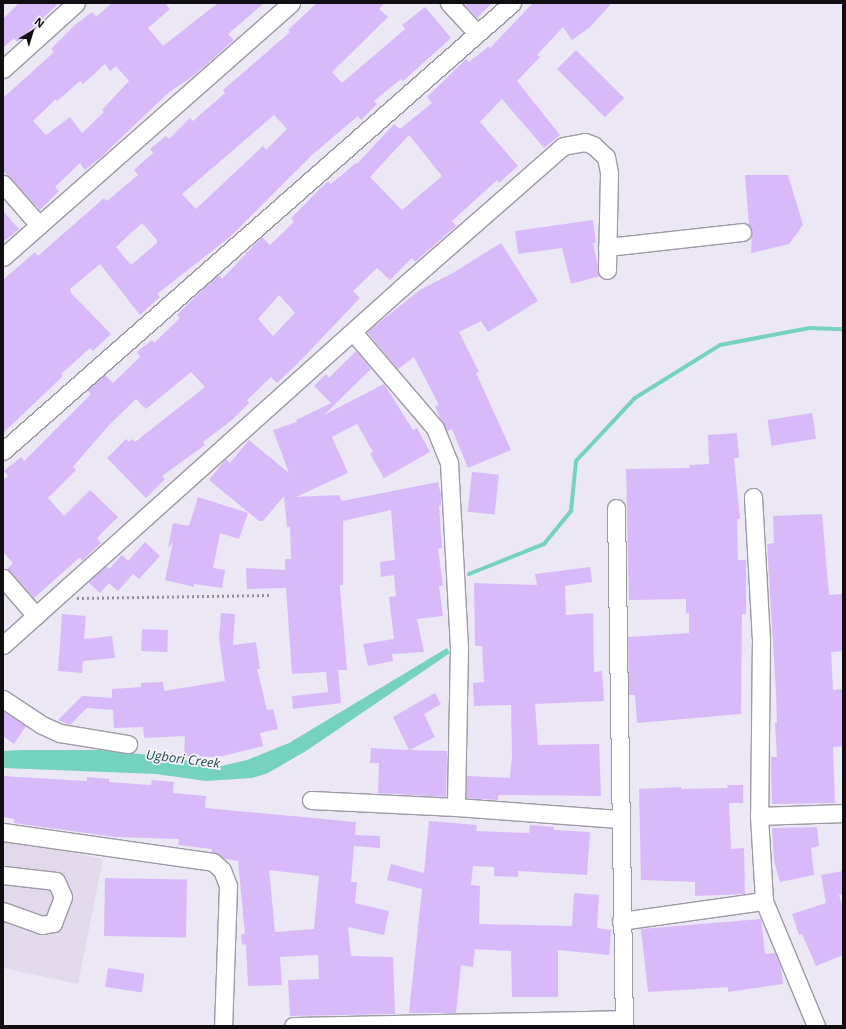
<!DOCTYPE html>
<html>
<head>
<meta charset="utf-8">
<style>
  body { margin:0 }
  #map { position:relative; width:846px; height:1029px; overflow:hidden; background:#ece7f4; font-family:"Open Sans",sans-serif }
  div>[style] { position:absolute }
  .built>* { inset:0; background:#e2d9ed }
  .water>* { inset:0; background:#75d2be }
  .stream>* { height:4px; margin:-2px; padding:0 2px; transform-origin:2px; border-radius:2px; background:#75d2be }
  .building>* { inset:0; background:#d8bafa; transform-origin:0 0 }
  .path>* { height:2.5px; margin-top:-1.25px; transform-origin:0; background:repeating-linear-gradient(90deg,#949099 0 2px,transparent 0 5px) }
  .roads { filter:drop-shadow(1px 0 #9e99a5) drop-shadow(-1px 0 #9e99a5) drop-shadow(0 1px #9e99a5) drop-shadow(0 -1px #9e99a5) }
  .minor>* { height:17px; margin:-8.5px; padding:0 8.5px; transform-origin:8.5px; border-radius:8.5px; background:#fff }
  span { translate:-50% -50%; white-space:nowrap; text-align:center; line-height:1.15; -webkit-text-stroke:3.5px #f9f5ff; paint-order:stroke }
  .water-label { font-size:13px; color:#1e483f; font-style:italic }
  .frame { position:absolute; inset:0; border:4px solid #100e12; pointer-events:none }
  .north { position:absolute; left:12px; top:12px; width:40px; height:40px; -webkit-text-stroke:3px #f9f5ff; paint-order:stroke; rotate:38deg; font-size:11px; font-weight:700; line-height:16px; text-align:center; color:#100e12 }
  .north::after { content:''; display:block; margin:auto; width:14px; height:18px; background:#100e12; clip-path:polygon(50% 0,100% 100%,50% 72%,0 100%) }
</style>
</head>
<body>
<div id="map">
  <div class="built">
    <i style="clip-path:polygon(3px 838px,103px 859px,78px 984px,3px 968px)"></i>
  </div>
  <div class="water">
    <i style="clip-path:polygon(447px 648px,450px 653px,306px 751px,268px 773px,252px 778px,206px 781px,156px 774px,3px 768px,3px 751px,21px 750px,102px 750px,178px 758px,213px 768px,247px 760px,289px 743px)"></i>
  </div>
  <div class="stream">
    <i style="left:469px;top:574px;width:81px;rotate:-21.8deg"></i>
    <i style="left:544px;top:544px;width:43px;rotate:-50.7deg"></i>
    <i style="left:571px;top:511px;width:50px;rotate:-84.3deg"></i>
    <i style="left:576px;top:461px;width:86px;rotate:-46.9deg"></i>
    <i style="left:635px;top:398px;width:100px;rotate:-31.9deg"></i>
    <i style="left:720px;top:345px;width:91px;rotate:-10.8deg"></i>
    <i style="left:809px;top:328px;width:34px;rotate:2deg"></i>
  </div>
  <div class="building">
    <i style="clip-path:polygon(19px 3px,59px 3px,17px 42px,14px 38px,3px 48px,3px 19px)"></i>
    <i style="clip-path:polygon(evenodd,112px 3px,165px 3px,170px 9px,148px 28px,163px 46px,218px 3px,264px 3px,228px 34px,234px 40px,193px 76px,168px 93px,99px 159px,85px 170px,80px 163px,55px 187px,59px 191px,40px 210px,3px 171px,3px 98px,54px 52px,51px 49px,75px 25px,92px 12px,96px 17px,112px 3px,105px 64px,110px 71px,116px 66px,129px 81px,102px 110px,104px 112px,82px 133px,70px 117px,46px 135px,33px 121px,56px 99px,57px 101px,80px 81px,83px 84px,105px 64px)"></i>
    <i style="clip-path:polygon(evenodd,317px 3px,384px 3px,379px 9px,388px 17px,332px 72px,342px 83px,405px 29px,402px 25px,425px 7px,451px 38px,403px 81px,401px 79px,374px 101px,377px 104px,361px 120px,358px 116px,312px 155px,230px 237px,157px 294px,160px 297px,140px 315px,100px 264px,70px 289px,71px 293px,111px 334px,93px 351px,90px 348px,61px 374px,63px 376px,3px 433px,3px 280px,35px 252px,38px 256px,104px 198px,107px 201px,138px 175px,134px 170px,153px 153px,150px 149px,166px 136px,169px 139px,190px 118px,193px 121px,225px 93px,223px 90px,290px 32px,288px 30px,317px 3px,274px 115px,287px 129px,266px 150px,263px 146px,196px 209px,182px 194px,274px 115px,317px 3px,142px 223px,157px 240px,157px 243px,131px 265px,116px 247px,142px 223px)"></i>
    <i style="clip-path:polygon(463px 3px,492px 3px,477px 18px)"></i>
    <i style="clip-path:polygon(evenodd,533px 3px,612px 3px,590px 27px,572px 40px,563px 27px,537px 55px,540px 57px,517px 81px,560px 135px,544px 148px,502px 99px,480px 122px,518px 166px,499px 183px,497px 180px,452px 221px,456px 226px,415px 262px,412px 258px,390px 280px,377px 268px,353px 291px,360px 298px,298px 363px,277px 383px,271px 377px,247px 400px,249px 403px,232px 420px,203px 442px,205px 445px,162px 476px,165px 479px,146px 498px,107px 458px,126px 439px,129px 442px,132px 439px,135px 442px,205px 387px,191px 372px,146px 409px,136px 399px,108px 426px,73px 467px,76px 470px,48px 498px,64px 516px,90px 490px,118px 517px,97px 538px,101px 543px,91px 552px,82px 561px,80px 557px,34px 598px,7px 569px,13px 563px,3px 552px,3px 480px,8px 476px,4px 471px,21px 457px,24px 461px,91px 394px,87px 390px,105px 375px,113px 383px,140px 357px,137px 352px,152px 340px,154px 343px,180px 318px,177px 315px,195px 297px,218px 275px,222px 279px,262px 237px,270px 245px,294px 222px,291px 218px,328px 181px,331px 184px,356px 163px,357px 164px,394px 124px,400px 129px,432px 103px,427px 97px,466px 59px,469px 62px,489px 46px,490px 48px,533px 3px,409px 135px,442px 176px,402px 210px,370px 177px,409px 135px,533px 3px,279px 295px,295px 313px,273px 336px,258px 319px,279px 295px)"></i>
    <i style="left:576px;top:50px;width:68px;height:27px;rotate:45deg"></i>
    <i style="clip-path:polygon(745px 175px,788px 175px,803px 225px,789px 244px,751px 253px,752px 231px,749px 225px)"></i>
    <i style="clip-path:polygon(3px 211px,19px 229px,3px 242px)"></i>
    <i style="clip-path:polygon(593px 220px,596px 243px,593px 243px,600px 276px,571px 284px,562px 248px,518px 254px,515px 231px)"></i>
    <i style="clip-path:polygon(501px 243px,538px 301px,488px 332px,481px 321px,459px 332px,479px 372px,476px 373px,511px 450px,468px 468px,452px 429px,447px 431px,441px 420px,435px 406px,439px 405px,414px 357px,398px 369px,367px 332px,420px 290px,451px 274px)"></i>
    <i style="clip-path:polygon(356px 351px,371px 369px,324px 415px,384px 384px,413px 430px,417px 428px,430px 452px,384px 478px,370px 454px,373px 452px,357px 424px,332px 437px,348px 473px,296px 497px,339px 495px,342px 501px,438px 482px,441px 495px,441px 505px,439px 506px,442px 548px,438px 549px,443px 586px,439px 586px,443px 616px,417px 619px,424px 652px,392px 654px,393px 661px,368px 666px,363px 644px,394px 639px,389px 597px,396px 596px,394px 575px,381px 577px,380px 562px,395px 560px,391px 510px,343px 521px,343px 585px,340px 585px,340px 588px,347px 670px,338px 670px,341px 703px,293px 709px,292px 696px,328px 692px,326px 672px,292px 674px,286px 588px,247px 589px,246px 568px,285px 570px,285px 559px,291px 559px,290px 527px,287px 527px,284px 496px,263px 521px,259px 521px,209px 480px,226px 459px,230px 463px,249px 440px,289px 473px,273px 430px,297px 422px,296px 420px,331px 403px,314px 386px,326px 374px,329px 378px)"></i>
    <i style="left:812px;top:413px;width:26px;height:45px;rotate:81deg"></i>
    <i style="clip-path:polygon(737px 433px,739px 458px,734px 458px,740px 519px,737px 519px,738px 560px,746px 560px,746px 614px,742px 614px,741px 714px,637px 723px,635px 695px,629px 695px,629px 691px,628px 637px,689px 633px,689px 613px,686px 613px,686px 599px,629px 600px,626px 469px,690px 468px,689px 465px,709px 464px,708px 435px)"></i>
    <i style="left:472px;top:472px;width:27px;height:40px;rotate:6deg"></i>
    <i style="clip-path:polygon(198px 497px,248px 513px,239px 539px,220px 533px,213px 568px,225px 570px,222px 588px,194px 584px,194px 587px,165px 580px,173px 542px,168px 548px,173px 523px,189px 526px)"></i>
    <i style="clip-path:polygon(822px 514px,829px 595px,843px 594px,843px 651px,831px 652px,833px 690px,843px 689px,843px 746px,833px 747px,835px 803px,772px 804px,771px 757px,777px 757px,775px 723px,777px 723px,776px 693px,767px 544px,774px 543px,773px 516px)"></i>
    <i style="clip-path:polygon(145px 542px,160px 556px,139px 579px,133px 574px,118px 591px,109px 583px,100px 593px,88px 582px,106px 566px,109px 569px,122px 555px,128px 561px)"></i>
    <i style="clip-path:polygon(590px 567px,592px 582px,565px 586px,566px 615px,593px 613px,594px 672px,602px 671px,604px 701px,535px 704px,538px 745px,599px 744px,601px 796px,498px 795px,498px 800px,466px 798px,467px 776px,510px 778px,512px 757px,511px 705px,474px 706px,473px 683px,484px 682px,482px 646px,475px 646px,474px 583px,537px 585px,535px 574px)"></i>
    <i style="clip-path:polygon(221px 613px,235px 614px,233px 645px,256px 642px,260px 669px,257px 669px,267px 710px,273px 709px,278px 729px,260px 733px,263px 746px,219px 757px,184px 756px,185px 736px,144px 738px,143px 727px,114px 728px,113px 710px,87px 708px,70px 725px,58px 720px,82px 696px,112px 698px,112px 689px,141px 687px,141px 683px,163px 682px,164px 691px,225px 681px,219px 639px)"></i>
    <i style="clip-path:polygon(62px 614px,86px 616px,84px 639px,112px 636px,115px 658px,83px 661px,82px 673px,58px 671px)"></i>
    <i style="left:142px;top:629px;width:26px;height:22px;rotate:2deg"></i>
    <i style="clip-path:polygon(435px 693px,441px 704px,424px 714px,435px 737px,410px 750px,447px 751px,446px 797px,378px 793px,379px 763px,370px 763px,371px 748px,409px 750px,393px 717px)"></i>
    <i style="clip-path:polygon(3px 711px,26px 726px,14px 744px,3px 736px)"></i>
    <i style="clip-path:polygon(evenodd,3px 776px,87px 781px,87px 777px,109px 779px,109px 782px,151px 785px,152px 780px,174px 782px,173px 793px,206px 796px,205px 808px,356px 822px,355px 835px,380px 836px,380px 848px,354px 846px,351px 882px,357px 882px,355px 903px,389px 911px,384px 935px,348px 927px,351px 956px,393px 957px,395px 1014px,290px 1016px,288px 980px,319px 979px,318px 955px,280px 957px,282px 985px,248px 986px,246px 944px,242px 945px,241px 934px,245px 934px,238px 861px,225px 859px,212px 852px,212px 849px,178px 845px,179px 839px,115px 837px,14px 823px,14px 819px,3px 817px,3px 776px,269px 870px,319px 876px,314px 929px,275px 932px,269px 870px)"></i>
    <i style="clip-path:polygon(727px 785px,743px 785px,743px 803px,729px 803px,731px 849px,744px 848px,745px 894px,695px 896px,695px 882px,641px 880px,639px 789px,681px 787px,681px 789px,728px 788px)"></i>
    <i style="clip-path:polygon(429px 821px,477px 825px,476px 831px,529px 833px,530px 825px,554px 827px,554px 830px,590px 832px,587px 875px,518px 871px,518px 877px,494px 876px,494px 867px,473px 866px,471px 885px,480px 886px,479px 924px,572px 926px,574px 893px,599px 895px,597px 928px,611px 930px,609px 955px,558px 950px,558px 997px,512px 997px,511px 951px,475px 949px,473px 967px,461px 965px,456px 1013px,409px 1013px,422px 889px,387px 880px,391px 864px,424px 873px)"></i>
    <i style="clip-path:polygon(817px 827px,819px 846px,811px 848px,814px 875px,780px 882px,774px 861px,772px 828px)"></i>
    <i style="clip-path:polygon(843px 871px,843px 894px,839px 895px,843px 909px,843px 955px,816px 966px,802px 934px,799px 935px,792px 914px,826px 903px,821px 875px)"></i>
    <i style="left:105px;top:878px;width:82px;height:58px;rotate:1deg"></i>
    <i style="clip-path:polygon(761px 919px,765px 954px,775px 953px,781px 967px,783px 984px,728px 992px,728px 987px,648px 992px,641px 929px)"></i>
    <i style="left:108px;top:968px;width:37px;height:19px;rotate:9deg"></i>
  </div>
  <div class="path">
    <i style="left:77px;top:598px;width:194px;rotate:-0.9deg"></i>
  </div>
  <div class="roads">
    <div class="minor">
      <i style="left:449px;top:3px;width:41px;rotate:47deg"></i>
      <i style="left:3px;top:69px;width:98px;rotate:-42.1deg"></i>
      <i style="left:3px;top:184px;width:55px;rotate:48.7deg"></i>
      <i style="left:607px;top:247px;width:136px;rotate:-6.3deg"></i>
      <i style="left:3px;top:257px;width:384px;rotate:-41.4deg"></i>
      <i style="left:353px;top:332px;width:126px;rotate:49.5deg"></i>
      <i style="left:435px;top:428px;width:38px;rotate:68deg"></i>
      <i style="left:449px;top:463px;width:184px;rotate:86.9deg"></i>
      <i style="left:459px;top:647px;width:160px;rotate:91.1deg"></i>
      <i style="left:456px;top:807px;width:163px;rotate:4.2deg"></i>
      <i style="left:3px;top:451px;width:678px;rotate:-41.35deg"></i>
      <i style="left:753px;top:497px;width:141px;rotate:86.8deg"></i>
      <i style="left:761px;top:638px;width:178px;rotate:90.6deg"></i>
      <i style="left:759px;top:816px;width:85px;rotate:86.6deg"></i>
      <i style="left:764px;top:901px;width:135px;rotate:67.4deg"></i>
      <i style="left:616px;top:508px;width:518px;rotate:89.12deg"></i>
      <i style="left:3px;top:578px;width:50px;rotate:49deg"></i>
      <i style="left:3px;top:645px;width:535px;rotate:-41.89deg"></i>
      <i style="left:401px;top:288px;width:215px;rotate:-41.2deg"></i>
      <i style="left:563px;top:146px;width:22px;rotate:-10deg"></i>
      <i style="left:585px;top:142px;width:9px;rotate:21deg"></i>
      <i style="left:593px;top:145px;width:18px;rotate:43deg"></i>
      <i style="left:606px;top:157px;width:16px;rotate:79deg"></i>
      <i style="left:609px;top:173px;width:97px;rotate:91.2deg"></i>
      <i style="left:3px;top:699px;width:47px;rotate:33.7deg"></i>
      <i style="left:42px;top:725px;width:20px;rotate:24deg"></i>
      <i style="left:60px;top:733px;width:69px;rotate:9.2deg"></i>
      <i style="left:311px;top:800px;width:145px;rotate:2.8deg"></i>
      <i style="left:759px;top:816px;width:84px;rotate:-2deg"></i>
      <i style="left:3px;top:832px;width:212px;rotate:8.1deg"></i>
      <i style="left:213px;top:862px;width:12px;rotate:42deg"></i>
      <i style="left:222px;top:870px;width:17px;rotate:69deg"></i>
      <i style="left:228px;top:886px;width:140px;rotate:92deg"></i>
      <i style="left:3px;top:875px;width:53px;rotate:6.5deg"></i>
      <i style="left:56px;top:881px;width:17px;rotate:66deg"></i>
      <i style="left:63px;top:897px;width:28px;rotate:111deg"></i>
      <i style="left:53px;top:923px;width:11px;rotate:170deg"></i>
      <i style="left:42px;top:925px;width:41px;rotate:-160.3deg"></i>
      <i style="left:621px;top:921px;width:144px;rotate:-8deg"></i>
      <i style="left:293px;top:1026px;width:331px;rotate:-1.2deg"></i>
    </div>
  </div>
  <div class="water-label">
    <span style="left:183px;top:759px;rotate:7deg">Ugbori Creek</span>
  </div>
  <div class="frame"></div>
  <div class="north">N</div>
</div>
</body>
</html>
